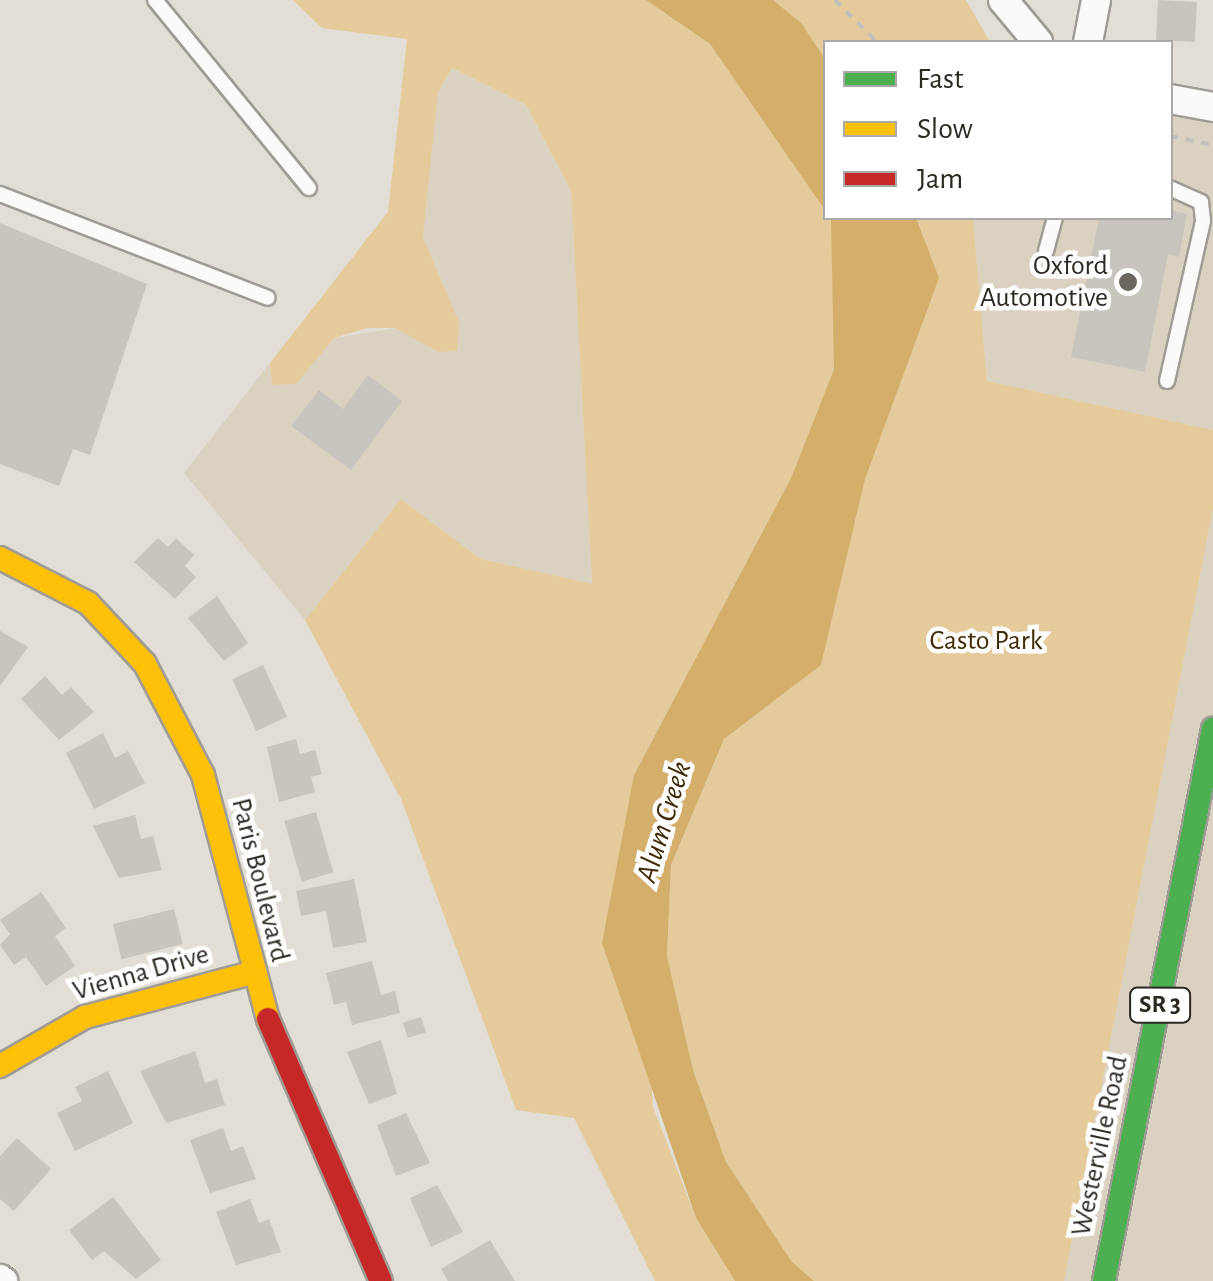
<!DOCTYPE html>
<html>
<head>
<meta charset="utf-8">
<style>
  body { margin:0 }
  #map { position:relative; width:1213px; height:1281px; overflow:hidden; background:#e2ded5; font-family:"Alegreya Sans",sans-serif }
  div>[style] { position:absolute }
  .built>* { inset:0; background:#dad1c1 }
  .green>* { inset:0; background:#e5cb9c }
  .water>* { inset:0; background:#d3af6b }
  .building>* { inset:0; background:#c8c5be; transform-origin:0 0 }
  .path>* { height:4px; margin-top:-2px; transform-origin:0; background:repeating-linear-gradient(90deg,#c1c0bd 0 8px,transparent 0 16px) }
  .roads { filter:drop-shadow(2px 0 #9f9c95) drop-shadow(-2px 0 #9f9c95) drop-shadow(0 2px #9f9c95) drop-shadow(0 -2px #9f9c95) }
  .lane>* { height:14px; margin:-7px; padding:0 7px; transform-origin:7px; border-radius:7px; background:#fbfaf9 }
  .street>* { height:28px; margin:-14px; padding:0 14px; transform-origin:14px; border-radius:14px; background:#fbfaf9 }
  .fast>* { height:22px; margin:-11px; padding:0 11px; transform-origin:11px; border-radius:11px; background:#4caf50 }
  .slow>* { height:22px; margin:-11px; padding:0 11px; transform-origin:11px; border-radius:11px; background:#ffc107 }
  .jam>* { height:22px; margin:-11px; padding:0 11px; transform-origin:11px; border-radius:11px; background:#c62828 }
  .dots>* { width:28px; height:28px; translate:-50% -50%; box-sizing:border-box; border:5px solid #fff; border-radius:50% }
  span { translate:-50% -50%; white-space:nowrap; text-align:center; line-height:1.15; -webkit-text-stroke:9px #fff; paint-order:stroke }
  .shield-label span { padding:2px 8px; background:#fff; border:2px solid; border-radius:8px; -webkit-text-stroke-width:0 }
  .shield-label { font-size:25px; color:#2c2923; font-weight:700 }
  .poi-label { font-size:28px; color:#2c2923 }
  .right { translate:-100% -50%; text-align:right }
  .park-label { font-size:28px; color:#412d03 }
  .street-label { font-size:28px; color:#2c2923 }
  .water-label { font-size:30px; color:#3f2b02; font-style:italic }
  .legend { position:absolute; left:823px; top:40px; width:350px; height:180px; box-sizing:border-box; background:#fff; border:2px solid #aba9a7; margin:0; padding:12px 18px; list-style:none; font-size:30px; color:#2c2923 }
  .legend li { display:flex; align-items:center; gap:20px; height:50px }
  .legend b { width:50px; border:2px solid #aba9a7 }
</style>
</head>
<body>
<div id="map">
  <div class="built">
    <i style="clip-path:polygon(452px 68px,526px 105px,571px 191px,592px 585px,481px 559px,401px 499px,305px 620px,184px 473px,270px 363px,272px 385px,295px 384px,334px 338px,397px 328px,438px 351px,459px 322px,423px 237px,438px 92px)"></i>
    <i style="clip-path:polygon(1171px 98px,1213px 106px,1213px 430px,987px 381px,973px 218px,1170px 218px)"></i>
    <i style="clip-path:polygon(1213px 508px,1213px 1281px,1064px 1281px)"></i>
  </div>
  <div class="green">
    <i style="clip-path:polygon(293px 0,646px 0,710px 44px,834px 221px,834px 369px,791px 478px,634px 775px,653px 1107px,696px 1218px,735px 1281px,655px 1281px,574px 1118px,516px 1110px,401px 799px,305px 620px,401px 499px,481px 559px,592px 584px,571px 191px,526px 105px,452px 68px,438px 92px,423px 237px,459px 322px,457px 351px,438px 352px,396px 328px,367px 328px,334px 338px,296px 384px,272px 385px,270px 363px,388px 212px,407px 39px,322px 28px)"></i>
    <i style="clip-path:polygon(663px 0,966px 0,990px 42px,826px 42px,825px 108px)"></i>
    <i style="clip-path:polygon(884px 218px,973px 218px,987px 381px,1213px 430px,1213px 508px,1064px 1281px,814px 1281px,792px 1262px,726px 1162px,693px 1070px,667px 956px,671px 865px,724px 739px,796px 684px,856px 519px)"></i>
  </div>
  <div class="water">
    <i style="clip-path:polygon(646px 0,773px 0,801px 23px,825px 59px,825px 210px,710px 44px)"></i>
    <i style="clip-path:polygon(831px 218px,916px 218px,939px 278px,865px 479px,821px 665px,724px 739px,671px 865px,667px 956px,693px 1070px,726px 1162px,792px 1262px,814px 1281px,735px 1281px,696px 1218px,602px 943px,634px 775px,791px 478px,834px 369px)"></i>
  </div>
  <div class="building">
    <i style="left:1158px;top:0;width:39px;height:40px;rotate:3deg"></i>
    <i style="clip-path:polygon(1170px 210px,1187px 214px,1179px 257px,1168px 254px,1145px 372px,1071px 357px,1099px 218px,1170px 218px)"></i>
    <i style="clip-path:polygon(0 223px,147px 284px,90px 455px,73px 449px,59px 486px,0 464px)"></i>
    <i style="clip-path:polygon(368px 375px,402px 401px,351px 470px,291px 426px,319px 390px,343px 409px)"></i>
    <i style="clip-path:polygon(158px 538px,168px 547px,176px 538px,194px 555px,185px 566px,196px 577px,175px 599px,134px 562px)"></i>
    <i style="clip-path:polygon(217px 596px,248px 643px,224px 661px,188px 618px)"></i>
    <i style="clip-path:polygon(0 631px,28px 647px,0 686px)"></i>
    <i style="left:263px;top:665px;width:57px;height:34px;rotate:65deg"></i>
    <i style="clip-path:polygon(45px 676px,62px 695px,71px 687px,94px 712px,59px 740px,21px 699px)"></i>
    <i style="clip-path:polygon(103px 733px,115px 758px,128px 751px,145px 783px,94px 809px,66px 753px)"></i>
    <i style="clip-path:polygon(296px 739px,300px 754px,315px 750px,322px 774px,311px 777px,315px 792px,279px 802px,267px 747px)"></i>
    <i style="left:316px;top:812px;width:63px;height:33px;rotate:74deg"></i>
    <i style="clip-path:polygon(135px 815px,141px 839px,153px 836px,162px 870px,119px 878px,93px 826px)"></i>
    <i style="clip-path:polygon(354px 879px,367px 942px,333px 948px,326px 911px,301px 916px,296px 891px)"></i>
    <i style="clip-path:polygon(41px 892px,66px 928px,55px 936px,75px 966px,46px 986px,26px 957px,14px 965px,0 945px,10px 934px,0 920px)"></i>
    <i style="left:174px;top:909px;width:36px;height:63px;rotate:76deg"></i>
    <i style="clip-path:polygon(372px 961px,381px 995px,395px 991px,400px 1013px,352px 1025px,346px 1002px,334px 1005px,326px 973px)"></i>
    <i style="left:421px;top:1017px;width:16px;height:19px;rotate:72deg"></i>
    <i style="clip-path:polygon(381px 1040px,397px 1094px,369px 1104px,347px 1052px)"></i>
    <i style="clip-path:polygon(195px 1051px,205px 1083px,217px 1079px,225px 1105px,166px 1123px,140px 1071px)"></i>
    <i style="clip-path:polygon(108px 1071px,133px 1123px,75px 1151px,57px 1113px,82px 1101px,75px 1087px)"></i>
    <i style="clip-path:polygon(406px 1113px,430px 1163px,396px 1176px,377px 1125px)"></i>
    <i style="clip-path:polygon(223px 1128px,231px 1151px,243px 1146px,256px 1179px,210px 1193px,190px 1140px)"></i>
    <i style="clip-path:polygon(17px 1138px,51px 1169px,14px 1211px,0 1199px,0 1156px)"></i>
    <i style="clip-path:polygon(437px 1185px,463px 1232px,431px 1247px,410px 1198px)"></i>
    <i style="clip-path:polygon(113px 1197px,161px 1260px,136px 1279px,104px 1251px,92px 1260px,69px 1230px)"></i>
    <i style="clip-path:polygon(250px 1199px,259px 1223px,269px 1219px,281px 1252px,236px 1265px,216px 1212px)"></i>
    <i style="clip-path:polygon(490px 1240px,515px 1281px,448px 1281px,441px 1269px)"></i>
  </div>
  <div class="path">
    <i style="left:835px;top:0;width:59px;rotate:45deg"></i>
    <i style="left:1170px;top:136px;width:44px;rotate:11.8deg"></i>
  </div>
  <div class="roads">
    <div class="lane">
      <i style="left:155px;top:0;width:243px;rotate:50.7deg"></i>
      <i style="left:0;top:194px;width:287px;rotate:21.2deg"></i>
      <i style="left:1046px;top:251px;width:34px;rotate:-75deg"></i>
      <i style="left:1167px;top:381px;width:164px;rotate:-77.3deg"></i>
      <i style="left:1203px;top:221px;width:19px;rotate:-96deg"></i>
      <i style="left:1201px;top:202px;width:34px;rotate:-156deg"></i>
    </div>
    <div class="street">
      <i style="left:1003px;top:0;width:55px;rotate:50.2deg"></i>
      <i style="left:1088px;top:42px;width:43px;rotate:-79.2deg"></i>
      <i style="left:1170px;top:99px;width:44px;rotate:10.5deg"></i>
      <i style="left:0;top:1279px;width:4px;rotate:34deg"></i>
    </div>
    <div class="fast">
      <i style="left:1104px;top:1281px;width:563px;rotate:-78.83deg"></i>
    </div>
    <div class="slow">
      <i style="left:0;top:558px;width:99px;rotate:27.1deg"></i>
      <i style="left:88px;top:603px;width:83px;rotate:46.9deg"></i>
      <i style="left:145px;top:664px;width:125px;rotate:62.4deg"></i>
      <i style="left:203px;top:775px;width:253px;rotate:75.1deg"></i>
      <i style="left:0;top:1066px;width:98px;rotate:-30deg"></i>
      <i style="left:85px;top:1017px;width:172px;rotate:-14.8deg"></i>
    </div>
    <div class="jam">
      <i style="left:268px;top:1019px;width:285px;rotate:66.7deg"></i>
    </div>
  </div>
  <div class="dots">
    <i style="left:1128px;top:282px;background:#6c6861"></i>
  </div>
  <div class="shield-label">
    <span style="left:1160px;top:1005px">SR 3</span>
  </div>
  <div class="poi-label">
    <span class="right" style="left:1108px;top:282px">Oxford<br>Automotive</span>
  </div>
  <div class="park-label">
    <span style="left:986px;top:641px">Casto Park</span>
  </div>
  <div class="street-label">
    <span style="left:260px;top:880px;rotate:76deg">Paris Boulevard</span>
    <span style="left:141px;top:973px;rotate:-16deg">Vienna Drive</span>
    <span style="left:1100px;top:1146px;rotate:-78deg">Westerville Road</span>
  </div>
  <div class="water-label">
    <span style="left:664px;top:822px;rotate:-73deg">Alum Creek</span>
  </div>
  <ul class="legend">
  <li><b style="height:12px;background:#4caf50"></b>Fast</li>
  <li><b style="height:12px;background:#ffc107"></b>Slow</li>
  <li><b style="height:12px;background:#c62828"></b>Jam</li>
  </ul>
</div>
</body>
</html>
